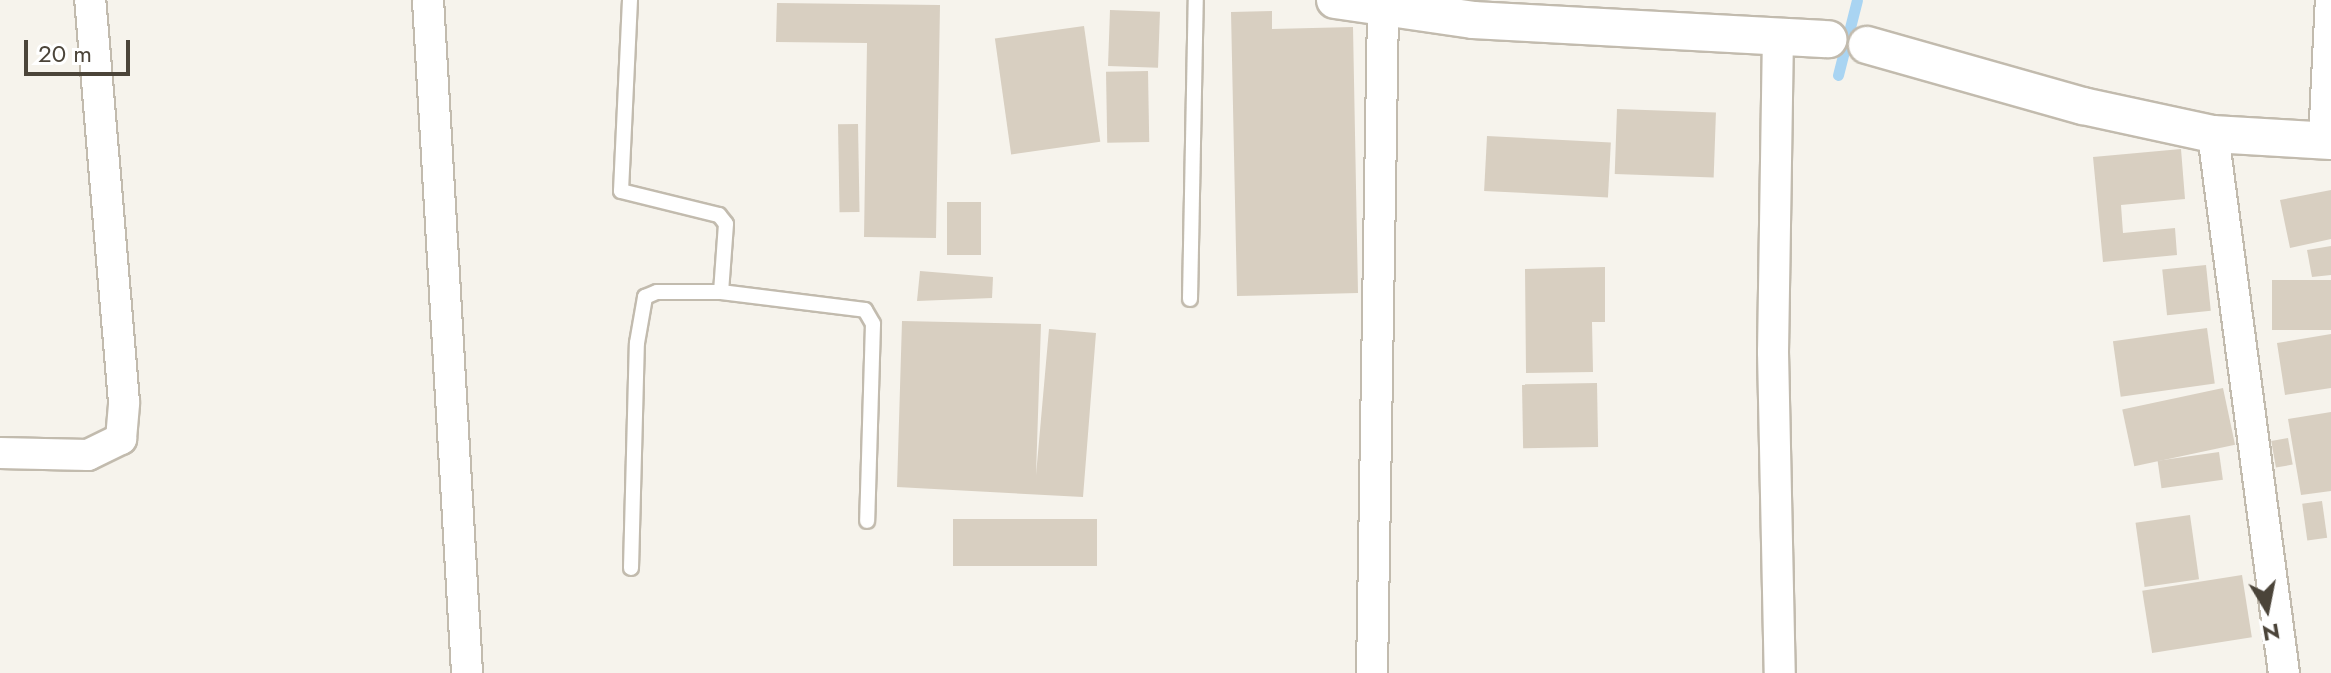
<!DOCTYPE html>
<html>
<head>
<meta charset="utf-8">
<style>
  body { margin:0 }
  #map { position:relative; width:2331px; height:673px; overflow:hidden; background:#f6f3ec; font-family:Jost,sans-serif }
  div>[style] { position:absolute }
  .stream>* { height:11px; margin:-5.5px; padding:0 5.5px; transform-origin:5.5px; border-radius:5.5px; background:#a9d4f2 }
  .building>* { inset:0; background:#d8cfc1; transform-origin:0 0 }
  .roads { filter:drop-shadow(2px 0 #c2bbae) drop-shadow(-2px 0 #c2bbae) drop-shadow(0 2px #c2bbae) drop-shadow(0 -2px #c2bbae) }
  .service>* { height:14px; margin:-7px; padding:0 7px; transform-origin:7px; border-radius:7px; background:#fff }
  .minor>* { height:30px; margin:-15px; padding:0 15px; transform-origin:15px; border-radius:15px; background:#fff }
  .tertiary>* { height:36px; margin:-18px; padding:0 18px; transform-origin:18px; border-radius:18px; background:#fff }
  span { translate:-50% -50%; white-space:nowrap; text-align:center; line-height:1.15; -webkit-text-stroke:8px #fff; paint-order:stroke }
  .north { position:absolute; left:2227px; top:569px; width:80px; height:80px; -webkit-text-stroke:6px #fff; paint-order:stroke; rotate:170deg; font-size:22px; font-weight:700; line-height:32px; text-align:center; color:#4b4439 }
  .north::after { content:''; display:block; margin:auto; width:28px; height:36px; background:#4b4439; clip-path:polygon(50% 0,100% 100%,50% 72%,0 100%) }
  .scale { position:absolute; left:24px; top:40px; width:106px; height:36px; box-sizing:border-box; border:4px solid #4b4439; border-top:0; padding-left:10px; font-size:24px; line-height:28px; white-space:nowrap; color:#4b4439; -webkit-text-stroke:6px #fff; paint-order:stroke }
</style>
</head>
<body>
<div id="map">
  <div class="stream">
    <i style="left:1838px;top:75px;width:77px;rotate:-75.8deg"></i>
  </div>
  <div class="building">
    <i style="clip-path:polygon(777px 3px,940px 5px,936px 238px,864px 237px,867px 43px,776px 42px)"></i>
    <i style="left:1110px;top:10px;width:50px;height:56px;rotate:2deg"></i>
    <i style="clip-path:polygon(1272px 11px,1272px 29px,1353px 27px,1358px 293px,1237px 296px,1231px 12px)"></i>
    <i style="left:1084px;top:26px;width:117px;height:90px;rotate:82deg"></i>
    <i style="left:1148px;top:71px;width:71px;height:42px;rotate:89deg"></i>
    <i style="left:1617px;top:109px;width:99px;height:65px;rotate:2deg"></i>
    <i style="left:858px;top:124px;width:88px;height:20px;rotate:89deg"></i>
    <i style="left:1487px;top:136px;width:124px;height:55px;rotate:3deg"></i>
    <i style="clip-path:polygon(2181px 149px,2185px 199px,2121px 205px,2123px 233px,2175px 228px,2177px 255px,2103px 262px,2093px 157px)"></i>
    <i style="clip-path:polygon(2331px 190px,2331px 239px,2290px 248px,2280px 200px)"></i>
    <i style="left:947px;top:202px;width:34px;height:53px"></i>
    <i style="clip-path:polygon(2331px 246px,2331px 275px,2312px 277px,2307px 250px)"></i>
    <i style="left:2206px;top:265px;width:46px;height:44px;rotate:84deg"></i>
    <i style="clip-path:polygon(1605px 267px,1605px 322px,1592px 322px,1593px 372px,1526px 373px,1525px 269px)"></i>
    <i style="clip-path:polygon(920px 271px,993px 277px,992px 298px,917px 301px)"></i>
    <i style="left:2331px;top:280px;width:50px;height:59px;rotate:90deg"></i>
    <i style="clip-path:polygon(902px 321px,1041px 324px,1036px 475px,1049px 329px,1096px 333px,1083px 497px,897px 487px)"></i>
    <i style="left:2207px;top:328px;width:56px;height:95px;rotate:82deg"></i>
    <i style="clip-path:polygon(2331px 334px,2331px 388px,2285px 395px,2277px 343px)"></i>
    <i style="left:1597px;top:383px;width:64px;height:75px;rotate:89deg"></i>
    <i style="left:2223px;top:388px;width:58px;height:103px;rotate:78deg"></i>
    <i style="clip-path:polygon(2331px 412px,2331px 491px,2301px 495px,2288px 419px)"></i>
    <i style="left:2288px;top:438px;width:27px;height:17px;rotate:80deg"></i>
    <i style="left:2219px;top:452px;width:28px;height:62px;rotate:82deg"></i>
    <i style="left:2322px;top:501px;width:37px;height:20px;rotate:82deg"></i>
    <i style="left:2190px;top:515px;width:65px;height:55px;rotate:82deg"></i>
    <i style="left:1097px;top:519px;width:47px;height:144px;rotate:90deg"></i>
    <i style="left:2242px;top:575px;width:63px;height:101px;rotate:81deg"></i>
  </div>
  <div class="roads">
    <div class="service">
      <i style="left:630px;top:0;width:191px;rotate:92.7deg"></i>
      <i style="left:621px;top:191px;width:101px;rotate:13.8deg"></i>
      <i style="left:719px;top:215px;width:11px;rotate:52deg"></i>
      <i style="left:726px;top:224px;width:68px;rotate:94.2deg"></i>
      <i style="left:1190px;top:299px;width:299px;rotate:-88.9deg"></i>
      <i style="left:631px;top:568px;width:225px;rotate:-88.5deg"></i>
      <i style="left:637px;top:343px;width:47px;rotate:-80.1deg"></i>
      <i style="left:645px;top:297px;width:13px;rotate:-23deg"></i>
      <i style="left:657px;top:292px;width:64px"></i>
      <i style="left:721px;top:292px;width:145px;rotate:7.1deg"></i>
      <i style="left:865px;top:310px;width:16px;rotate:60deg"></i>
      <i style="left:873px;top:324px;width:197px;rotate:91.7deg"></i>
    </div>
    <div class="minor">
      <i style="left:428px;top:0;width:674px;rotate:86.68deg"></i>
      <i style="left:1778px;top:34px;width:318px;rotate:90.9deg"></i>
      <i style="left:1773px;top:352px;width:321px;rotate:88.8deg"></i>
      <i style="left:2213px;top:134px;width:544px;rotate:82.5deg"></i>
      <i style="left:2324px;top:141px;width:141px;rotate:-87.2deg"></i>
      <i style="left:0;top:453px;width:88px;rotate:1.3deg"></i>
      <i style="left:88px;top:455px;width:37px;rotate:-26deg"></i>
      <i style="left:121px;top:439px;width:37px;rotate:-85deg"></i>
      <i style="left:124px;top:402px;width:403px;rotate:-94.8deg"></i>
      <i style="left:1372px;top:673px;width:666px;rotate:-89.05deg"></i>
    </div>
    <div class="tertiary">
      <i style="left:1335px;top:0;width:139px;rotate:8.2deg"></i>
      <i style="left:1473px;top:20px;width:356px;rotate:3.1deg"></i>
      <i style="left:1867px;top:45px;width:224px;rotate:15.8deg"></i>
      <i style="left:2083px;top:106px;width:133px;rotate:12.2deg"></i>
      <i style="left:2213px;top:134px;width:118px;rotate:3.4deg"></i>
    </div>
  </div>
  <div class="north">N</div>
  <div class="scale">20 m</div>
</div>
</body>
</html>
